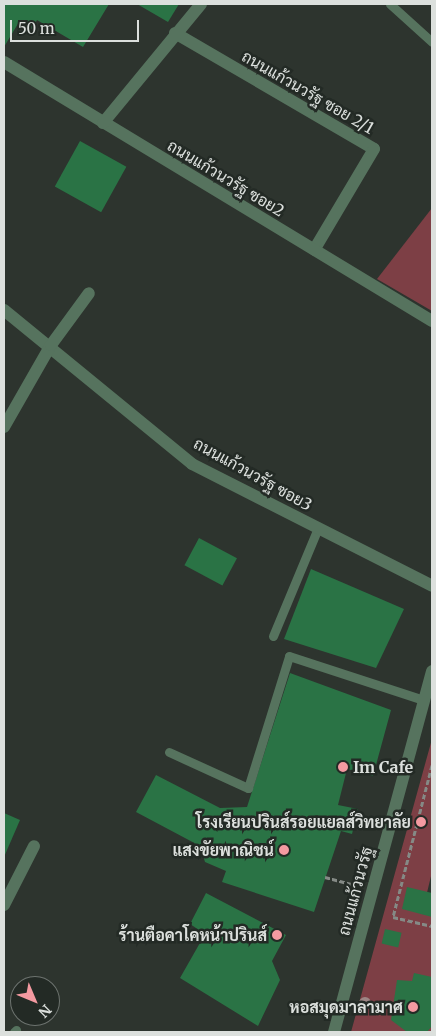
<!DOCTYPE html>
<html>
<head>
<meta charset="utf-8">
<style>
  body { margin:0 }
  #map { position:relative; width:436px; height:1036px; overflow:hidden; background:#2d342e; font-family:Merriweather,Sarabun,serif }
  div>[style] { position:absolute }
  .green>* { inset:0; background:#7d3f45 }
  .building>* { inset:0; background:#2a7345; transform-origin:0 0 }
  .path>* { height:3px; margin-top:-1.5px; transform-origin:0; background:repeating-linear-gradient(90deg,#858a86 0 5px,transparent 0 7.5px) }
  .service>* { height:9px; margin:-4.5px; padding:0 4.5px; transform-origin:4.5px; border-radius:4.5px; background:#56735e }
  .minor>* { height:12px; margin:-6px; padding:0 6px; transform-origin:6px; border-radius:6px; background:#56735e }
  .tertiary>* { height:12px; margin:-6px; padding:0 6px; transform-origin:6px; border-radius:6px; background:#56735e }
  .trees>* { width:12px; height:12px; margin:-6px; border-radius:50%; background:#9d8685 }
  .dots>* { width:14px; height:14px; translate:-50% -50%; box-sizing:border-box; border:2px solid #232a25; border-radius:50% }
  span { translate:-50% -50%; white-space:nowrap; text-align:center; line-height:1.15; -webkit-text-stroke:5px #232a25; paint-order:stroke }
  .street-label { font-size:16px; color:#dce0dd }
  .poi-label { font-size:16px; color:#dce0dd; font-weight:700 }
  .left { translate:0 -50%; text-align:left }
  .right { translate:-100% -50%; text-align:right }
  .frame { position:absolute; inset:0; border:5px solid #dce0dd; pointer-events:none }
  .north { position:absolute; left:10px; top:976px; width:50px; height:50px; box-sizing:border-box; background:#232a25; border:1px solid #6d736f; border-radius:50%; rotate:135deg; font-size:14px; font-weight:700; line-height:20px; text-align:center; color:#dce0dd }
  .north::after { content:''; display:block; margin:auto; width:18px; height:22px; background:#f49aa1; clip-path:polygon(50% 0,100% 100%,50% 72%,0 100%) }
  .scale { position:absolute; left:10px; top:20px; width:129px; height:22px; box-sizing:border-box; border:2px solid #dce0dd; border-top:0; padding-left:6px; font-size:15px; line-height:18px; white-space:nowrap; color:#dce0dd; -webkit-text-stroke:4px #232a25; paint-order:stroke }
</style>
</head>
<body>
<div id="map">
  <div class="green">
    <i style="clip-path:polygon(432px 208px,432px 311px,377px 279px)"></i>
    <i style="clip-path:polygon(432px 739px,432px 872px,424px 905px,432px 908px,432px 1032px,351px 1032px)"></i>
  </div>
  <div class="building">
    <i style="clip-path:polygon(4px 4px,109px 4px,83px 47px,37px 20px,32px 29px,19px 22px,4px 47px)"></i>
    <i style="clip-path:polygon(137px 4px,179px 4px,168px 22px)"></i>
    <i style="left:80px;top:141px;width:53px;height:52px;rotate:29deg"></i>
    <i style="left:199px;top:538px;width:43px;height:31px;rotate:28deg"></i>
    <i style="clip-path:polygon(311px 569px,404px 609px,376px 668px,284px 639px)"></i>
    <i style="clip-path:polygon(290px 673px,391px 710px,373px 776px,347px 769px,338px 805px,358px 809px,352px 834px,341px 831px,314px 912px,222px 882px,226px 871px,205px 862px,200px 846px,136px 812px,156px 775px,220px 808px,247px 807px)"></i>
    <i style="clip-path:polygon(4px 813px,20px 820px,4px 857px)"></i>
    <i style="clip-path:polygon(407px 887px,432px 893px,432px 917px,402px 909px)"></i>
    <i style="clip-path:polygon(206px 893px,286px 935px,272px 961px,280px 980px,258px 1026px,180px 978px,205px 934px,190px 924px)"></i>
    <i style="left:385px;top:929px;width:17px;height:15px;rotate:13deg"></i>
    <i style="clip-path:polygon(414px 973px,432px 977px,432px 1026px,427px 1032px,407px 1032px,391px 1020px,397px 980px,412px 981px)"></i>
  </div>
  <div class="path">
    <i style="left:432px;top:765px;width:157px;rotate:104.4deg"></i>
    <i style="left:393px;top:917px;width:40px;rotate:13deg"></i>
    <i style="left:325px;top:877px;width:27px;rotate:15deg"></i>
  </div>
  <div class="service">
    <i style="left:390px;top:4px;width:57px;rotate:42.1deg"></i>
    <i style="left:273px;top:636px;width:117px;rotate:-67.4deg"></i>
    <i style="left:169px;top:752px;width:87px;rotate:24.5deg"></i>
    <i style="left:248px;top:788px;width:138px;rotate:-72.7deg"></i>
    <i style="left:289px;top:656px;width:142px;rotate:18.1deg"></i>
    <i style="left:424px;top:700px;width:5px;rotate:-79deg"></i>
    <i style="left:14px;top:1032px;width:3px;rotate:-45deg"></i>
  </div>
  <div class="minor">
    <i style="left:175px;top:33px;width:230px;rotate:30.2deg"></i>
    <i style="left:374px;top:149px;width:117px;rotate:120.7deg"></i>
    <i style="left:4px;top:62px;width:500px;rotate:31.18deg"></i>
    <i style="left:103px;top:123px;width:154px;rotate:-50.5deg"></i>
    <i style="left:4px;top:310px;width:243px;rotate:39.3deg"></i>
    <i style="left:192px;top:464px;width:269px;rotate:26.9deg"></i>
    <i style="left:4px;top:427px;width:95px;rotate:-60.2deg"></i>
    <i style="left:51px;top:345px;width:64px;rotate:-53.8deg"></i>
    <i style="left:4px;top:905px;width:66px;rotate:-63deg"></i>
  </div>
  <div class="tertiary">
    <i style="left:334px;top:1032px;width:374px;rotate:-74.8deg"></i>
  </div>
  <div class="trees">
    <i style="left:365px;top:1003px"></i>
  </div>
  <div class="dots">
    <i style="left:343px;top:767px;background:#f49aa1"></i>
    <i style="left:421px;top:822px;background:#f49aa1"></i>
    <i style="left:284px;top:850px;background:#f49aa1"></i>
    <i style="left:277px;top:935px;background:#f49aa1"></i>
    <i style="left:413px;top:1007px;background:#f49aa1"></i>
  </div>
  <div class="street-label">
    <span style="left:308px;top:92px;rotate:30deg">ถนนแก้วนวรัฐ ซอย 2/1</span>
    <span style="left:226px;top:178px;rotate:31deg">ถนนแก้วนวรัฐ ซอย2</span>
    <span style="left:253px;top:474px;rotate:29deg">ถนนแก้วนวรัฐ ซอย3</span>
    <span style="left:355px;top:891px;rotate:-75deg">ถนนแก้วนวรัฐ</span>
  </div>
  <div class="poi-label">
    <span class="left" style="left:353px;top:767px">Im Cafe</span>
    <span class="right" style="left:411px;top:822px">โรงเรียนปรินส์รอยแยลส์วิทยาลัย</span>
    <span class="right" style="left:274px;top:850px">แสงขัยพาณิชน์</span>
    <span class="right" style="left:267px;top:935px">ร้านตือคาโคหน้าปรินส์</span>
    <span class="right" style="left:403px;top:1007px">หอสมุดมาลามาศ</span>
  </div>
  <div class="frame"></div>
  <div class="north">N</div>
  <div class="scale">50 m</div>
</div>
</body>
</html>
